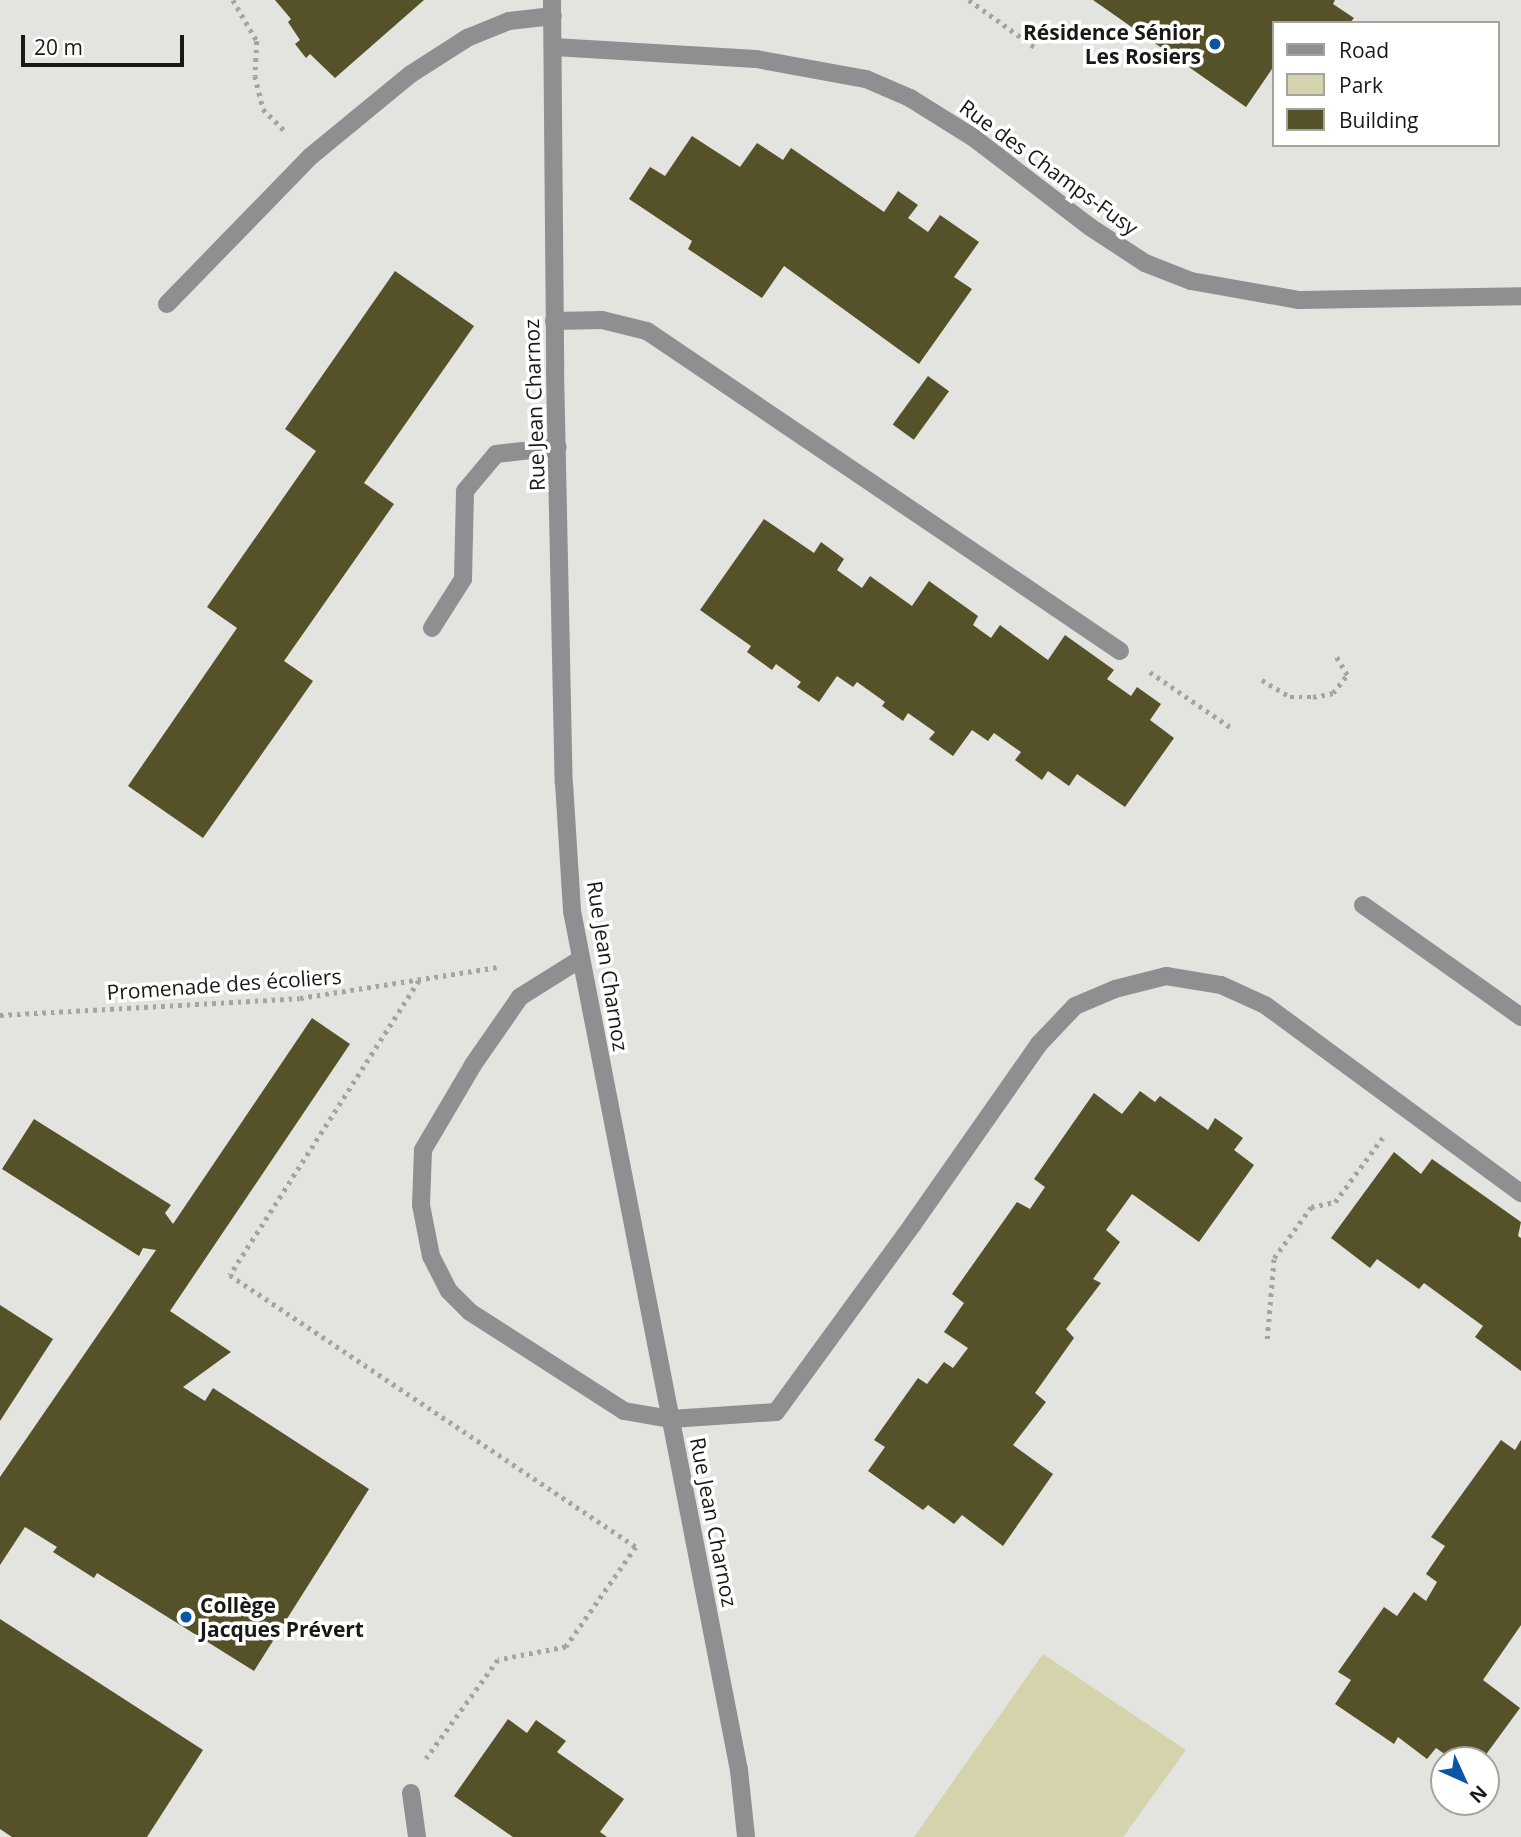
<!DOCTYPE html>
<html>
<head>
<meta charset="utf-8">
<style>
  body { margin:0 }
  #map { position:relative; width:1521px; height:1837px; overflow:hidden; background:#e3e3df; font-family:"Open Sans",sans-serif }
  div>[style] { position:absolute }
  .green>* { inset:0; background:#d5d3ab }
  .building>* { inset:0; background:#555128; transform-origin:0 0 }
  .path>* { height:4.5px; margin-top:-2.25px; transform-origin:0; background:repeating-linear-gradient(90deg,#a4a4a1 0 3.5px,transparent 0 8.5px) }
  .service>* { height:18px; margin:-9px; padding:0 9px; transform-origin:9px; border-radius:9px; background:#8e8f90 }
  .minor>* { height:18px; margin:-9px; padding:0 9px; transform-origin:9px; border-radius:9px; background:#8e8f90 }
  .dots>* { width:19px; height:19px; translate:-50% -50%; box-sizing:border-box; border:4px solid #fffffe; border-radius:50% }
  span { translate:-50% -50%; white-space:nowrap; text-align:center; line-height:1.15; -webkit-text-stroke:7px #fffffe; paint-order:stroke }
  .poi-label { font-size:21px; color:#181817; font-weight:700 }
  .right { translate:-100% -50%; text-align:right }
  .left { translate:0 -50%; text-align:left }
  .street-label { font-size:21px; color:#181817 }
  .legend { position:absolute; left:1272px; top:21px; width:228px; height:126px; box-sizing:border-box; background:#fffffe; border:2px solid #a3a3a2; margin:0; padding:9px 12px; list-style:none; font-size:21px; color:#181817 }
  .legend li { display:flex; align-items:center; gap:14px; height:35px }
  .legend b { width:35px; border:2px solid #a3a3a2 }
  .north { position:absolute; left:1430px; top:1746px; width:70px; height:70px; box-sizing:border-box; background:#fffffe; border:2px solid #a3a3a2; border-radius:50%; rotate:135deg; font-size:19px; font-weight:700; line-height:28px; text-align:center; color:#181817 }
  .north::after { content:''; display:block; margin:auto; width:24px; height:32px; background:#0856a5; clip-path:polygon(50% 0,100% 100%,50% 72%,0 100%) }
  .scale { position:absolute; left:21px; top:35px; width:163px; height:32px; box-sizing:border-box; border:4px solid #181817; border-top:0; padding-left:9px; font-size:21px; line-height:24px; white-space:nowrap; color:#181817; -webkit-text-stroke:5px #fffffe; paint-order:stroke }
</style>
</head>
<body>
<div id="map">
  <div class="green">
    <i style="clip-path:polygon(1043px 1654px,1186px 1750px,1123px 1837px,914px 1837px)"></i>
  </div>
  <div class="building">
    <i style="clip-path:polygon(275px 0,424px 0,335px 78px,310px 54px,306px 58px,295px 44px,300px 40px,288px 22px,291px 19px)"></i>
    <i style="clip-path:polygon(1093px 0,1335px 0,1333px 4px,1354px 18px,1350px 23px,1274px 23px,1274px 66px,1246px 107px)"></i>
    <i style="clip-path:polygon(692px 136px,740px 167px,757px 143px,783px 160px,791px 148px,884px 212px,898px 191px,918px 205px,908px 218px,928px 232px,940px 215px,979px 242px,954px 277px,972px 289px,919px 364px,784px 266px,762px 298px,688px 249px,692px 241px,629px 199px,650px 167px,665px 176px)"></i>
    <i style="clip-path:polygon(395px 271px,474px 326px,364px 483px,394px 504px,284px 661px,313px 681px,203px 838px,128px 786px,237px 628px,207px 607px,316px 451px,285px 429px)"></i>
    <i style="left:928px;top:376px;width:26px;height:60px;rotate:36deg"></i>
    <i style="clip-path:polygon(764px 519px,814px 553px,821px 542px,844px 559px,837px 570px,862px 588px,870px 576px,912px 606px,929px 581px,978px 616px,973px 625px,991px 638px,1000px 625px,1048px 660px,1065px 635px,1114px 670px,1107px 679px,1131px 696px,1137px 687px,1161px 704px,1150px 720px,1174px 738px,1125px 807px,1077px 774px,1069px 786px,1048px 771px,1042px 780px,1015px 760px,1021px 752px,994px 733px,988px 741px,972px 730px,953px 756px,929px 739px,935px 732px,908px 713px,903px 721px,882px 706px,885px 702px,857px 682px,853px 687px,837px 676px,819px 702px,797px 687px,801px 682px,776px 664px,772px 670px,747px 652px,751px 646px,700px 610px)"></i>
    <i style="clip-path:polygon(312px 1018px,350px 1044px,170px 1311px,231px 1352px,183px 1387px,205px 1401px,213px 1388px,369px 1489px,254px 1671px,97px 1573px,94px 1578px,53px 1552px,57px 1547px,25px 1527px,0 1565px,0 1477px,156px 1250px,143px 1248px,139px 1256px,2px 1169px,34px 1119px,171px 1205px,165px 1213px,173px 1224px)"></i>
    <i style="clip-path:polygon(1140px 1091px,1155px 1102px,1160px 1096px,1208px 1130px,1215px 1118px,1243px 1138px,1234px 1150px,1254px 1165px,1199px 1242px,1132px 1194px,1106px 1230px,1120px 1242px,1093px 1279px,1101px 1283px,1066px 1329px,1074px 1338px,1035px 1393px,1046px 1402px,1013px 1445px,1053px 1474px,1003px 1546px,962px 1515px,954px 1524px,928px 1505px,923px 1510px,868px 1471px,885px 1447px,874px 1440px,918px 1378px,927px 1384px,944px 1362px,953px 1368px,968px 1348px,944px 1332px,964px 1303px,952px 1294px,1017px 1202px,1030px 1209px,1045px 1187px,1034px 1179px,1094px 1093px,1122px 1114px)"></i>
    <i style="clip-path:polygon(1394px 1152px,1421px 1174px,1432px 1159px,1521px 1222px,1518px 1236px,1521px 1238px,1521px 1371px,1475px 1337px,1483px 1326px,1424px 1283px,1419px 1289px,1377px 1259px,1370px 1268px,1331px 1238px)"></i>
    <i style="clip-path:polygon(0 1305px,53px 1339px,0 1421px)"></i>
    <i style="clip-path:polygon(1501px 1440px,1515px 1450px,1521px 1440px,1521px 1625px,1483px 1680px,1520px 1708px,1482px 1760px,1453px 1760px,1436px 1748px,1427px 1759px,1398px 1737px,1394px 1744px,1335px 1704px,1351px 1680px,1338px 1672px,1384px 1607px,1397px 1616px,1414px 1592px,1426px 1601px,1437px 1582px,1426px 1574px,1445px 1546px,1431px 1537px)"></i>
    <i style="clip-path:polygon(0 1619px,203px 1750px,147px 1837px,12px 1837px,0 1829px)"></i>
    <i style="clip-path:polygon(508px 1719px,527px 1733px,536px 1720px,566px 1741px,557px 1752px,624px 1799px,600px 1832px,607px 1837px,513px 1837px,454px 1796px)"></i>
  </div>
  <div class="path">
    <i style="left:233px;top:0;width:48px;rotate:59.7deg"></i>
    <i style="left:257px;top:41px;width:35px;rotate:93deg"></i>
    <i style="left:255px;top:76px;width:34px;rotate:76deg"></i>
    <i style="left:263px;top:109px;width:30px;rotate:45deg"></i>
    <i style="left:969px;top:0;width:82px;rotate:35.6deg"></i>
    <i style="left:1150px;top:672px;width:97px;rotate:34.5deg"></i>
    <i style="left:1262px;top:680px;width:33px;rotate:31deg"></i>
    <i style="left:1290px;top:697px;width:23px"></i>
    <i style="left:1313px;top:697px;width:20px;rotate:-11deg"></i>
    <i style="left:1333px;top:693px;width:23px;rotate:-52deg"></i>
    <i style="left:1347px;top:675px;width:23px;rotate:-121deg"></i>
    <i style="left:419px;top:981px;width:350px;rotate:122.7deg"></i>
    <i style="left:230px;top:1275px;width:489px;rotate:33.8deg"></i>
    <i style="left:636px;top:1547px;width:122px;rotate:125deg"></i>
    <i style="left:566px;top:1647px;width:69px;rotate:169.2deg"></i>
    <i style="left:498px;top:1660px;width:122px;rotate:126deg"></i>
    <i style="left:0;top:1015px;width:300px;rotate:-3.2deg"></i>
    <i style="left:300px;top:998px;width:199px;rotate:-8.9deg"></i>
    <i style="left:1267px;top:1339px;width:81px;rotate:-85.1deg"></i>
    <i style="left:1274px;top:1258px;width:63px;rotate:-54deg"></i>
    <i style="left:1311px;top:1207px;width:25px;rotate:-12deg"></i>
    <i style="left:1335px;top:1202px;width:81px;rotate:-53.6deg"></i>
  </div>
  <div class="service">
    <i style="left:167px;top:304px;width:206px;rotate:-45.8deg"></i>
    <i style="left:311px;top:156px;width:129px;rotate:-39.4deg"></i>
    <i style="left:411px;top:74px;width:67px;rotate:-32.7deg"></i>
    <i style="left:467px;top:38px;width:45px;rotate:-22deg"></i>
    <i style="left:509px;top:21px;width:44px;rotate:-6.5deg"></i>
    <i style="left:554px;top:321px;width:48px;rotate:-1.2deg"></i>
    <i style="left:602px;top:320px;width:46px;rotate:13.7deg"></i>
    <i style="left:647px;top:331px;width:571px;rotate:34.08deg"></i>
    <i style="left:432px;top:628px;width:58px;rotate:-57.7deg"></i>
    <i style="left:463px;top:579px;width:88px;rotate:-88.7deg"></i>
    <i style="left:465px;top:491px;width:48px;rotate:-50deg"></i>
    <i style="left:496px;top:454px;width:62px;rotate:-6.4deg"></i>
    <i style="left:1363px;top:905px;width:194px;rotate:35.3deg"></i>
    <i style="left:579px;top:960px;width:70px;rotate:147.9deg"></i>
    <i style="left:520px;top:997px;width:83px;rotate:124.7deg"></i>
    <i style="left:473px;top:1065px;width:99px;rotate:120.5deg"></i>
    <i style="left:423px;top:1150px;width:55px;rotate:92.1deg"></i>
    <i style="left:421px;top:1205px;width:52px;rotate:78.9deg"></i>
    <i style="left:431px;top:1256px;width:39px;rotate:63deg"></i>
    <i style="left:449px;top:1291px;width:30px;rotate:45deg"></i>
    <i style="left:470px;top:1312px;width:183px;rotate:32.7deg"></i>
    <i style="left:624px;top:1411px;width:48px;rotate:9.7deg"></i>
    <i style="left:671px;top:1419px;width:105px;rotate:-3.8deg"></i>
    <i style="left:776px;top:1412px;width:233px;rotate:-53.9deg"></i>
    <i style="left:913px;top:1224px;width:220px;rotate:-55deg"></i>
    <i style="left:1039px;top:1044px;width:52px;rotate:-46.5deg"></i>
    <i style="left:1075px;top:1006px;width:43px;rotate:-23deg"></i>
    <i style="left:1115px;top:989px;width:53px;rotate:-14.3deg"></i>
    <i style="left:1166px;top:976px;width:56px;rotate:9.3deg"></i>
    <i style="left:1221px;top:985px;width:48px;rotate:24.4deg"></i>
    <i style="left:1265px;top:1005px;width:318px;rotate:36.3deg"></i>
    <i style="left:411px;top:1793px;width:44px;rotate:82.2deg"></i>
  </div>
  <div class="minor">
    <i style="left:552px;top:0;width:370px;rotate:89.5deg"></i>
    <i style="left:555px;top:370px;width:413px;rotate:88.8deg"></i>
    <i style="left:564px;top:783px;width:128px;rotate:86.4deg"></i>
    <i style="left:572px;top:911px;width:875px;rotate:79deg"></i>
    <i style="left:739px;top:1770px;width:67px;rotate:84deg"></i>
    <i style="left:554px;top:47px;width:202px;rotate:3.4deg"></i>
    <i style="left:756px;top:59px;width:112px;rotate:10.3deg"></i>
    <i style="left:866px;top:79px;width:48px;rotate:23.4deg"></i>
    <i style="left:910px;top:98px;width:75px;rotate:32deg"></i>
    <i style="left:974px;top:138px;width:146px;rotate:37.5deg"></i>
    <i style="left:1090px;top:227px;width:66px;rotate:33.2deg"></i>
    <i style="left:1145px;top:263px;width:49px;rotate:21.4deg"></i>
    <i style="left:1191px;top:281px;width:110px;rotate:10deg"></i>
    <i style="left:1299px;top:300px;width:222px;rotate:-1deg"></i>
  </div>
  <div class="dots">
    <i style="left:1215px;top:44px;background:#0856a5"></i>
    <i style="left:186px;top:1617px;background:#0856a5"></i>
  </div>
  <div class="poi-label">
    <span class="right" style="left:1201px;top:44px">Résidence Sénior<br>Les Rosiers</span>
    <span class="left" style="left:200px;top:1617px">Collège<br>Jacques Prévert</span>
  </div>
  <div class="street-label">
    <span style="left:1049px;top:167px;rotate:36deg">Rue des Champs-Fusy</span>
    <span style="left:534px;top:405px;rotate:-92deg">Rue Jean Charnoz</span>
    <span style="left:608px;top:966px;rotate:81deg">Rue Jean Charnoz</span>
    <span style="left:224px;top:984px;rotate:-4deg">Promenade des écoliers</span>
    <span style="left:714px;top:1522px;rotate:79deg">Rue Jean Charnoz</span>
  </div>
  <ul class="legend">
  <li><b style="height:9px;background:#8e8f90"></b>Road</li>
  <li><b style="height:19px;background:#d5d3ab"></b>Park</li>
  <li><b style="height:19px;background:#555128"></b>Building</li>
  </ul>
  <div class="north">N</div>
  <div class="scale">20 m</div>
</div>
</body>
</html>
